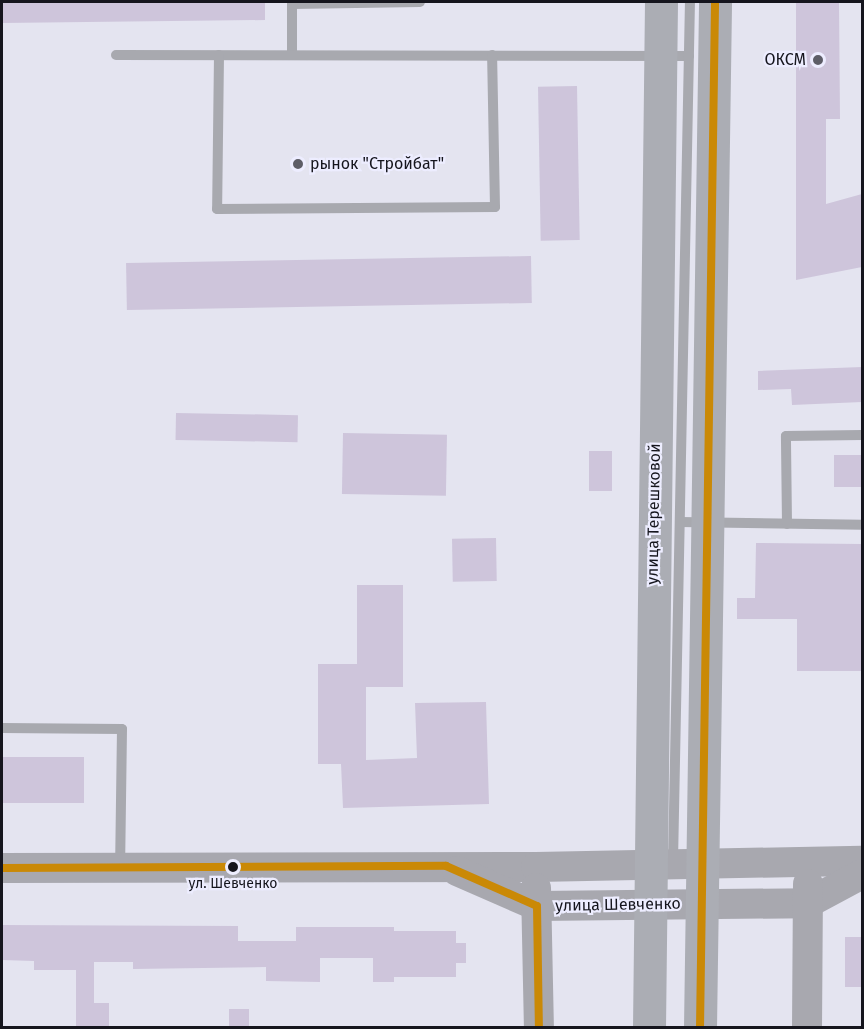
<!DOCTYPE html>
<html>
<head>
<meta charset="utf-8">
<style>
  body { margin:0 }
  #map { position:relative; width:864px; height:1029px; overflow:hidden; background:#e4e4f0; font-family:"Fira Sans",sans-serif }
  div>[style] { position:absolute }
  .building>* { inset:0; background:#cec5db; transform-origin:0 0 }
  .lane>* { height:10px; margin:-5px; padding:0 5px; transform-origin:5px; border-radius:5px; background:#a8a9af }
  .secondary>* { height:30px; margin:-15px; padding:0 15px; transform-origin:15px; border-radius:15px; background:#a8a8af }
  .primary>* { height:33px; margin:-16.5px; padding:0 16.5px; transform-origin:16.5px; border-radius:16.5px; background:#abadb4 }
  .bus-1>* { height:8px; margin:-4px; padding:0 4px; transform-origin:4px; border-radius:4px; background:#ca8906 }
  .dots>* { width:16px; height:16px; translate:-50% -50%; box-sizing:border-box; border:3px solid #ededff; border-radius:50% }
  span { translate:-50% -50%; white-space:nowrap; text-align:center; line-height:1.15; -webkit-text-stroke:4.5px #ededff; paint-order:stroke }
  .bus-label { font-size:14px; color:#15151d }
  .poi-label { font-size:16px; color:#15151d }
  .right { translate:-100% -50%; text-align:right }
  .left { translate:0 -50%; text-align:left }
  .street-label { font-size:16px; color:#15151d }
  .frame { position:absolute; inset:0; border:3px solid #15151d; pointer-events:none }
</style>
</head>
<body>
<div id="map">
  <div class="building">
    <i style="clip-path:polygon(2px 2px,265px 2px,265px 20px,2px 23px)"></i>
    <i style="clip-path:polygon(796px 2px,839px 2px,840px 119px,826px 119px,826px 204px,862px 194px,862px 267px,796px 280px)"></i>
    <i style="left:577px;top:86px;width:154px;height:39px;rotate:89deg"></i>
    <i style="left:531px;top:256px;width:47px;height:405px;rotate:89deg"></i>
    <i style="clip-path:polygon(862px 367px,862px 402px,792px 405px,791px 389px,758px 390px,758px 371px)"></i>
    <i style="left:176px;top:413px;width:122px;height:27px;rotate:1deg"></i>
    <i style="left:343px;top:433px;width:104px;height:61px;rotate:1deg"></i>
    <i style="left:589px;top:451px;width:23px;height:40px"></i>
    <i style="left:862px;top:455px;width:32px;height:28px;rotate:90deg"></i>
    <i style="left:496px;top:538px;width:43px;height:44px;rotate:89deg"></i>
    <i style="clip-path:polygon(756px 543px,862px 544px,862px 671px,797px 671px,797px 619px,737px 619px,737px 598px,755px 598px)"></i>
    <i style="clip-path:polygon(357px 585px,403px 585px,403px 687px,366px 687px,366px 760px,417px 758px,415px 703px,486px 702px,489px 804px,343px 808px,341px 764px,318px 764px,318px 664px,357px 664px)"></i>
    <i style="left:2px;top:757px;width:82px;height:46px"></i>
    <i style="clip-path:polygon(2px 925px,238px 926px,238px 941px,296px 941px,296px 927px,394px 927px,394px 931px,456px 931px,456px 943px,466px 943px,466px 963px,456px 963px,456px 977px,394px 977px,394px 982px,373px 982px,373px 958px,320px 958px,320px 982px,266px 981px,266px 967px,133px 969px,133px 962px,94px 962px,94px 1003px,109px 1003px,109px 1028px,76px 1028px,76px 970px,34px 970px,34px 961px,2px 960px)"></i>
    <i style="left:845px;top:937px;width:17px;height:50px"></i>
    <i style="left:229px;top:1009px;width:20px;height:19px"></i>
  </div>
  <div class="lane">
    <i style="left:292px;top:2px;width:53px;rotate:90deg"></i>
    <i style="left:292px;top:4px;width:128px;rotate:-0.9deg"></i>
    <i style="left:116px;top:55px;width:573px;rotate:0.1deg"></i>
    <i style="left:219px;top:55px;width:154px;rotate:90.7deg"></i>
    <i style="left:217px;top:209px;width:278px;rotate:-0.4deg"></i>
    <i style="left:495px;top:207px;width:152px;rotate:-91.1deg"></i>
    <i style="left:680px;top:522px;width:182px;rotate:0.9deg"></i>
    <i style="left:787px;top:524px;width:88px;rotate:-90.7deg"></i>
    <i style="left:786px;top:436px;width:76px;rotate:-0.8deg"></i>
    <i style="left:2px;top:728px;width:120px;rotate:0.5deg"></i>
    <i style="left:122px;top:729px;width:137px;rotate:90.8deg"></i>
    <i style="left:673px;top:862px;width:860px;rotate:-88.87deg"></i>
  </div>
  <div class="secondary">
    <i style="left:2px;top:868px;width:534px;rotate:-0.11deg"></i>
    <i style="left:536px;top:867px;width:326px;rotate:-1.1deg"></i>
    <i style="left:457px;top:871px;width:87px;rotate:23.6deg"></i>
    <i style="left:537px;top:906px;width:271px;rotate:-0.6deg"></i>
    <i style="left:808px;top:903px;width:61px;rotate:-28.2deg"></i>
    <i style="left:536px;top:888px;width:140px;rotate:88.8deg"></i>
    <i style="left:807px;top:1028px;width:144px;rotate:-89.6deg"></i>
  </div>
  <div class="primary">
    <i style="left:649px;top:1028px;width:1026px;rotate:-89.33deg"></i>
    <i style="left:700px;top:1028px;width:1026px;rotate:-89.16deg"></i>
  </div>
  <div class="bus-1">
    <i style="left:2px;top:868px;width:444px;rotate:-0.3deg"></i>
    <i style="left:446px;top:866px;width:99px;rotate:23.7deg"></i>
    <i style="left:537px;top:906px;width:122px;rotate:89.1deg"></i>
    <i style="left:700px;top:1028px;width:1026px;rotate:-89.16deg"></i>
  </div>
  <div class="dots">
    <i style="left:818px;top:60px;background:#5d5d67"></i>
    <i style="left:298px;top:164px;background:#5d5d67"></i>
    <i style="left:233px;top:867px;background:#15151d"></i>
  </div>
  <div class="bus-label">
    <span style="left:233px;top:884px">ул. Шевченко</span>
  </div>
  <div class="poi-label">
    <span class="right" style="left:806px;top:60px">ОКСМ</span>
    <span class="left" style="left:310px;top:164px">рынок "Стройбат"</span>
  </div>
  <div class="street-label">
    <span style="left:654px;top:514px;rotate:-89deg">улица Терешковой</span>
    <span style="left:618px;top:905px;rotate:-1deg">улица Шевченко</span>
  </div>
  <div class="frame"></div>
</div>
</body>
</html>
